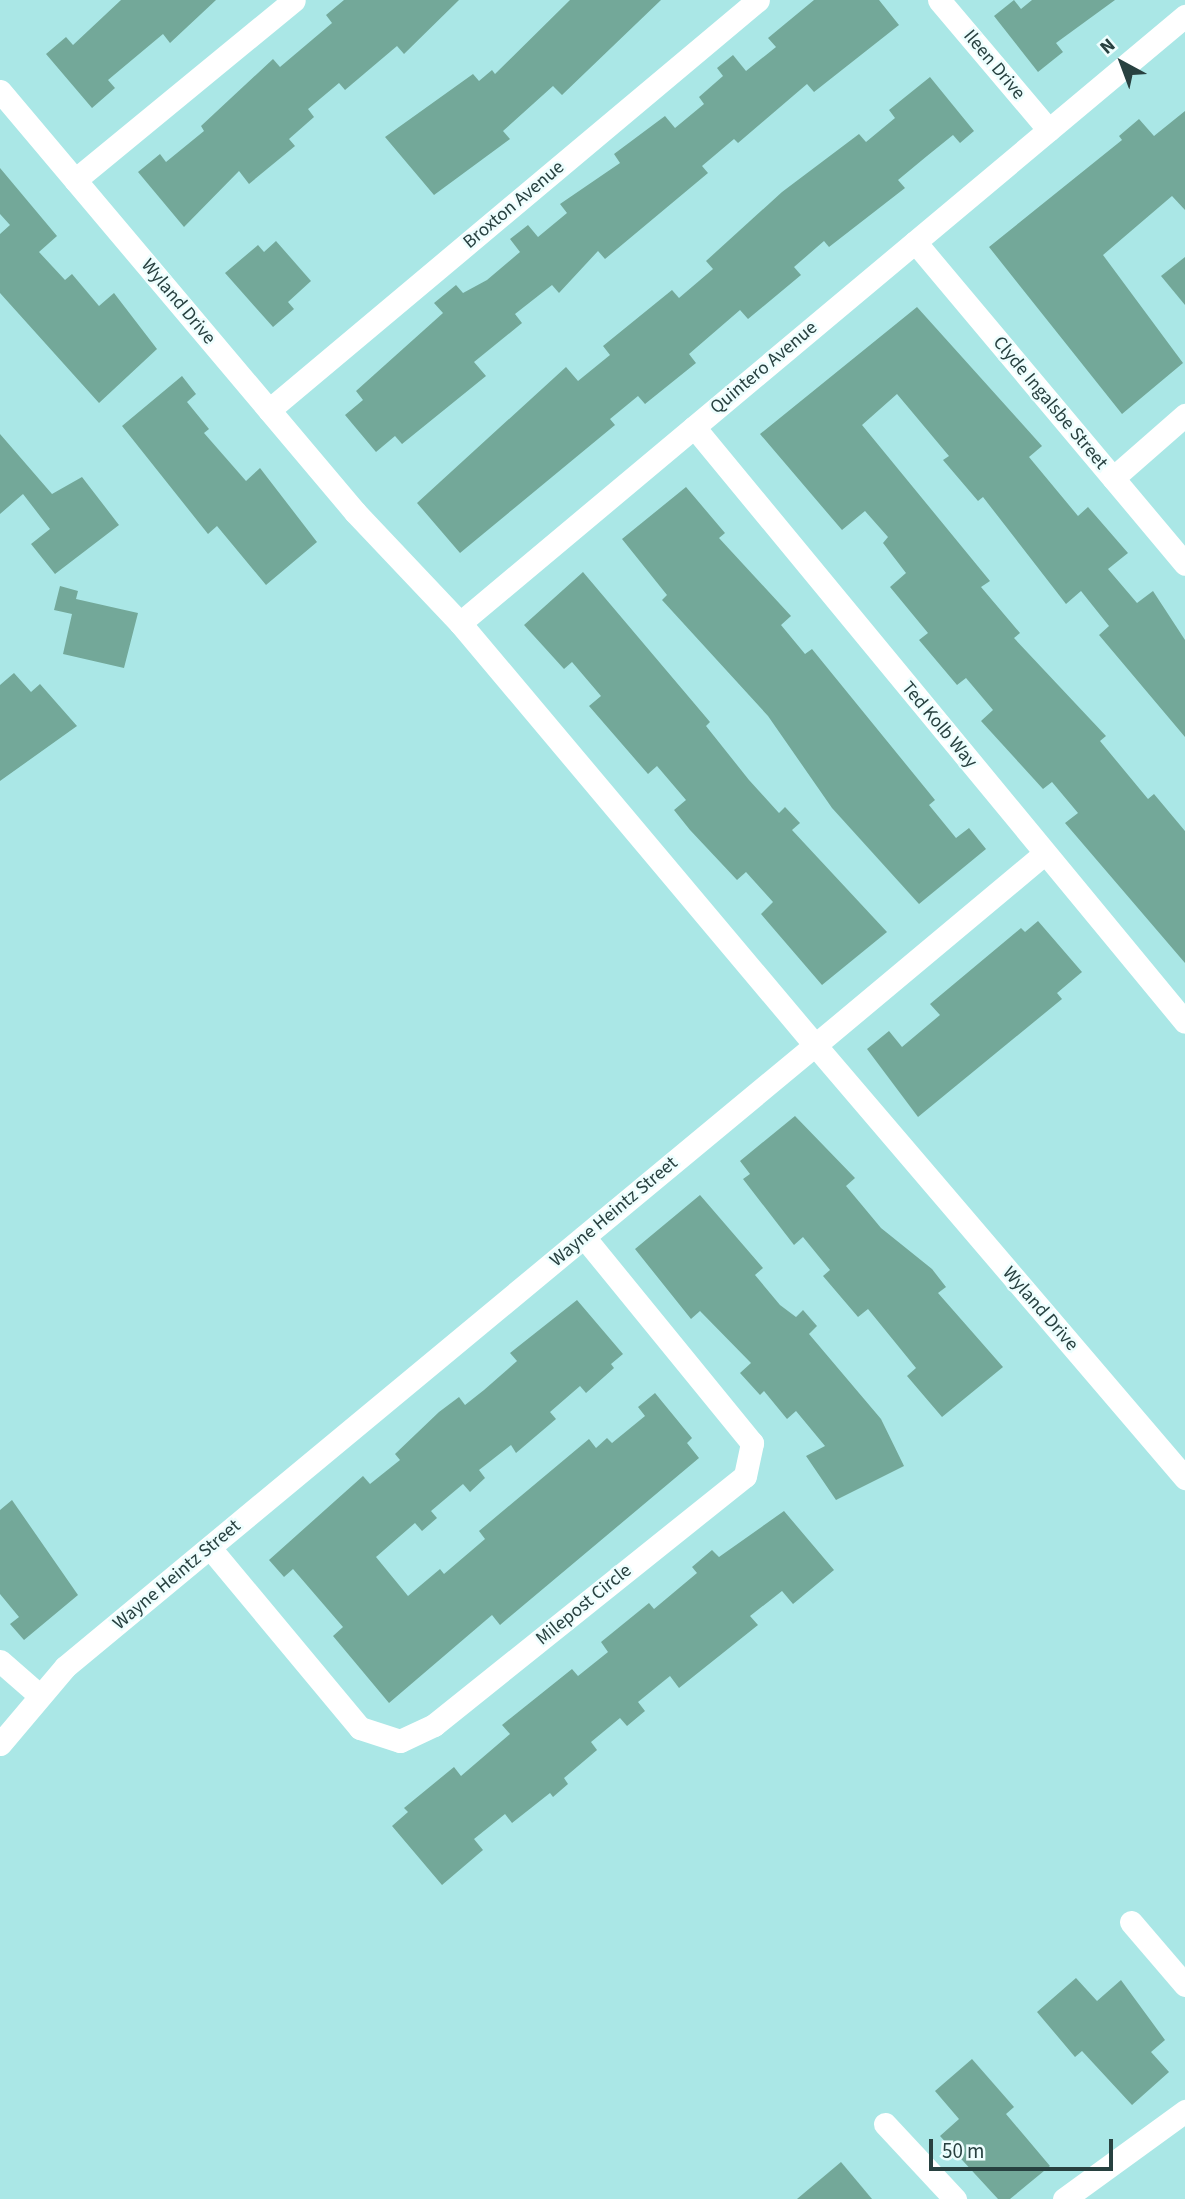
<!DOCTYPE html>
<html>
<head>
<meta charset="utf-8">
<style>
  body { margin:0 }
  #map { position:relative; width:1185px; height:2199px; overflow:hidden; background:#aae7e6; font-family:"Source Sans 3",sans-serif }
  div>[style] { position:absolute }
  .building>* { inset:0; background:#73a899 }
  .street>* { height:23px; margin:-11.5px; padding:0 11.5px; transform-origin:11.5px; border-radius:11.5px; background:#fff }
  span { translate:-50% -50%; white-space:nowrap; text-align:center; line-height:1.15; -webkit-text-stroke:5px #edfefe; paint-order:stroke }
  .street-label { font-size:19px; color:#284140 }
  .north { position:absolute; left:1087px; top:28px; width:70px; height:70px; -webkit-text-stroke:5px #edfefe; paint-order:stroke; rotate:319deg; font-size:19px; font-weight:700; line-height:28px; text-align:center; color:#284140 }
  .north::after { content:''; display:block; margin:auto; width:24px; height:32px; background:#284140; clip-path:polygon(50% 0,100% 100%,50% 72%,0 100%) }
  .scale { position:absolute; left:929px; top:2139px; width:184px; height:32px; box-sizing:border-box; border:4px solid #284140; border-top:0; padding-left:9px; font-size:21px; line-height:24px; white-space:nowrap; color:#284140; -webkit-text-stroke:5px #edfefe; paint-order:stroke }
</style>
</head>
<body>
<div id="map">
  <div class="building">
    <i style="clip-path:polygon(121px 0,216px 0,170px 43px,163px 34px,108px 80px,115px 88px,92px 108px,46px 54px,66px 37px,73px 45px)"></i>
    <i style="clip-path:polygon(344px 0,459px 0,404px 54px,397px 46px,345px 90px,339px 83px,308px 109px,314px 117px,289px 139px,295px 146px,249px 184px,239px 171px,184px 227px,138px 172px,160px 154px,166px 162px,204px 131px,201px 126px,273px 59px,280px 67px,332px 23px,326px 15px)"></i>
    <i style="clip-path:polygon(570px 0,661px 0,562px 95px,553px 86px,503px 131px,510px 139px,434px 195px,385px 137px,473px 74px,479px 81px,492px 70px,495px 74px)"></i>
    <i style="clip-path:polygon(814px 0,879px 0,899px 25px,814px 92px,807px 84px,738px 143px,734px 139px,702px 166px,708px 173px,605px 259px,598px 251px,559px 293px,552px 285px,515px 314px,522px 323px,474px 362px,486px 376px,402px 444px,395px 436px,376px 452px,345px 415px,363px 400px,356px 391px,443px 313px,434px 303px,456px 285px,463px 293px,487px 280px,520px 252px,510px 239px,528px 225px,538px 237px,567px 213px,560px 204px,620px 163px,614px 154px,665px 116px,675px 128px,704px 104px,699px 97px,723px 76px,717px 68px,733px 55px,746px 71px,776px 47px,768px 38px)"></i>
    <i style="clip-path:polygon(1014px 0,1021px 9px,1032px 0,1115px 0,1056px 43px,1063px 52px,1038px 72px,994px 16px)"></i>
    <i style="clip-path:polygon(930px 77px,974px 131px,960px 143px,953px 135px,927px 156px,898px 180px,905px 188px,829px 247px,824px 241px,794px 267px,801px 275px,748px 319px,740px 310px,689px 354px,696px 363px,645px 404px,638px 396px,610px 419px,615px 425px,460px 553px,417px 503px,566px 367px,578px 381px,610px 355px,603px 346px,672px 290px,679px 298px,713px 269px,706px 261px,782px 192px,859px 134px,866px 142px,895px 118px,889px 110px)"></i>
    <i style="clip-path:polygon(1185px 111px,1185px 210px,1172px 196px,1103px 255px,1183px 363px,1122px 414px,989px 247px,1122px 140px,1119px 136px,1139px 119px,1154px 136px)"></i>
    <i style="clip-path:polygon(0 168px,57px 236px,39px 252px,65px 280px,72px 274px,99px 306px,114px 293px,157px 349px,99px 403px,0 293px,0 234px,10px 225px,0 214px)"></i>
    <i style="clip-path:polygon(276px 241px,311px 281px,288px 302px,294px 309px,273px 327px,225px 273px,258px 245px,264px 252px)"></i>
    <i style="clip-path:polygon(1185px 257px,1185px 305px,1161px 276px)"></i>
    <i style="clip-path:polygon(917px 307px,1042px 446px,1029px 457px,1078px 516px,1088px 507px,1128px 553px,1108px 569px,1137px 603px,1153px 591px,1185px 640px,1185px 737px,1099px 635px,1109px 626px,1081px 591px,1066px 604px,983px 497px,978px 501px,943px 460px,949px 456px,897px 394px,862px 425px,990px 581px,981px 587px,1020px 633px,1014px 638px,1106px 736px,1100px 741px,1148px 799px,1154px 794px,1185px 831px,1185px 963px,1065px 823px,1078px 813px,1052px 782px,1043px 789px,981px 721px,993px 710px,966px 678px,957px 685px,919px 640px,928px 633px,890px 587px,906px 573px,883px 543px,888px 537px,865px 511px,842px 530px,760px 434px)"></i>
    <i style="clip-path:polygon(182px 376px,196px 394px,187px 402px,209px 429px,204px 433px,246px 481px,260px 468px,317px 542px,266px 585px,217px 526px,208px 534px,122px 426px)"></i>
    <i style="clip-path:polygon(0 434px,52px 494px,82px 477px,119px 525px,55px 574px,31px 544px,50px 529px,23px 494px,0 514px)"></i>
    <i style="clip-path:polygon(686px 487px,725px 533px,719px 538px,791px 616px,781px 625px,805px 654px,812px 649px,935px 800px,929px 805px,956px 838px,969px 828px,986px 849px,919px 904px,832px 808px,768px 716px,662px 600px,667px 595px,622px 539px)"></i>
    <i style="clip-path:polygon(583px 572px,710px 722px,706px 726px,749px 780px,779px 813px,785px 807px,800px 823px,792px 830px,887px 932px,822px 985px,761px 914px,773px 902px,746px 872px,737px 880px,690px 830px,674px 810px,686px 800px,657px 766px,648px 774px,589px 706px,601px 696px,572px 662px,564px 669px,524px 625px)"></i>
    <i style="clip-path:polygon(60px 586px,78px 591px,76px 599px,138px 613px,124px 668px,63px 654px,72px 614px,54px 610px)"></i>
    <i style="clip-path:polygon(14px 673px,31px 692px,40px 684px,77px 726px,0 781px,0 685px)"></i>
    <i style="clip-path:polygon(1038px 921px,1082px 972px,1057px 993px,1062px 999px,918px 1117px,867px 1049px,889px 1031px,902px 1047px,940px 1015px,930px 1004px,1021px 928px,1025px 932px)"></i>
    <i style="clip-path:polygon(795px 1116px,855px 1178px,846px 1186px,881px 1228px,932px 1269px,946px 1287px,938px 1293px,1003px 1367px,942px 1417px,907px 1376px,916px 1368px,868px 1309px,858px 1317px,823px 1276px,830px 1270px,803px 1237px,794px 1245px,743px 1179px,750px 1174px,740px 1161px)"></i>
    <i style="clip-path:polygon(700px 1195px,763px 1268px,755px 1275px,780px 1305px,796px 1317px,803px 1310px,817px 1326px,809px 1334px,881px 1419px,904px 1466px,836px 1500px,806px 1456px,825px 1446px,796px 1411px,787px 1419px,764px 1391px,760px 1395px,740px 1373px,751px 1363px,700px 1311px,691px 1319px,635px 1249px)"></i>
    <i style="clip-path:polygon(577px 1300px,623px 1354px,611px 1364px,614px 1368px,586px 1393px,580px 1386px,550px 1412px,556px 1419px,516px 1453px,511px 1445px,479px 1470px,485px 1478px,470px 1492px,463px 1484px,431px 1511px,437px 1518px,422px 1531px,415px 1523px,376px 1557px,408px 1596px,440px 1569px,444px 1574px,485px 1539px,479px 1531px,589px 1439px,596px 1448px,607px 1438px,612px 1443px,645px 1416px,638px 1407px,655px 1393px,692px 1438px,687px 1443px,699px 1458px,500px 1625px,492px 1615px,389px 1703px,333px 1636px,343px 1627px,293px 1569px,284px 1577px,269px 1560px,363px 1476px,370px 1484px,400px 1460px,395px 1454px,439px 1412px,459px 1397px,465px 1405px,484px 1390px,517px 1361px,510px 1353px)"></i>
    <i style="clip-path:polygon(12px 1500px,78px 1595px,24px 1640px,10px 1624px,19px 1617px,0 1594px,0 1510px)"></i>
    <i style="clip-path:polygon(784px 1511px,834px 1570px,793px 1604px,782px 1591px,750px 1616px,758px 1625px,679px 1688px,670px 1676px,638px 1702px,645px 1711px,627px 1726px,620px 1718px,591px 1742px,597px 1750px,564px 1778px,568px 1784px,553px 1797px,550px 1793px,512px 1823px,505px 1814px,474px 1839px,483px 1850px,442px 1885px,392px 1826px,408px 1812px,404px 1808px,454px 1767px,461px 1776px,510px 1734px,502px 1725px,572px 1669px,578px 1676px,608px 1652px,601px 1642px,649px 1603px,654px 1609px,697px 1573px,692px 1567px,712px 1550px,719px 1557px)"></i>
    <i style="clip-path:polygon(1076px 1978px,1097px 2001px,1121px 1980px,1165px 2040px,1151px 2052px,1169px 2072px,1132px 2105px,1082px 2051px,1075px 2057px,1037px 2012px)"></i>
    <i style="clip-path:polygon(972px 2059px,1014px 2107px,1006px 2114px,1050px 2166px,1010px 2199px,998px 2199px,940px 2136px,959px 2119px,935px 2091px)"></i>
    <i style="clip-path:polygon(841px 2162px,872px 2199px,797px 2199px)"></i>
  </div>
  <div class="street">
    <i style="left:939px;top:0;width:170px;rotate:49.8deg"></i>
    <i style="left:0;top:91px;width:551px;rotate:49.86deg"></i>
    <i style="left:355px;top:512px;width:153px;rotate:46.6deg"></i>
    <i style="left:460px;top:623px;width:946px;rotate:-39.94deg"></i>
    <i style="left:75px;top:180px;width:283px;rotate:-39.4deg"></i>
    <i style="left:915px;top:242px;width:420px;rotate:50deg"></i>
    <i style="left:269px;top:410px;width:638px;rotate:-39.98deg"></i>
    <i style="left:694px;top:427px;width:771px;rotate:50.47deg"></i>
    <i style="left:1113px;top:478px;width:96px;rotate:-41.2deg"></i>
    <i style="left:1045px;top:853px;width:300px;rotate:140.1deg"></i>
    <i style="left:815px;top:1045px;width:570px;rotate:49.49deg"></i>
    <i style="left:210px;top:1548px;width:234px;rotate:50.2deg"></i>
    <i style="left:360px;top:1728px;width:42px;rotate:18deg"></i>
    <i style="left:400px;top:1741px;width:38px;rotate:-25deg"></i>
    <i style="left:434px;top:1725px;width:398px;rotate:-38.7deg"></i>
    <i style="left:745px;top:1476px;width:34px;rotate:-78deg"></i>
    <i style="left:752px;top:1443px;width:266px;rotate:-129.2deg"></i>
    <i style="left:0;top:1661px;width:52px;rotate:41.1deg"></i>
    <i style="left:0;top:1744px;width:101px;rotate:-49.8deg"></i>
    <i style="left:65px;top:1667px;width:974px;rotate:-39.67deg"></i>
    <i style="left:815px;top:1045px;width:551px;rotate:-130.07deg"></i>
    <i style="left:1131px;top:1922px;width:83px;rotate:49.4deg"></i>
    <i style="left:885px;top:2124px;width:103px;rotate:47deg"></i>
    <i style="left:1064px;top:2199px;width:150px;rotate:-36deg"></i>
  </div>
  <div class="street-label">
    <span style="left:994px;top:65px;rotate:50deg">Ileen Drive</span>
    <span style="left:514px;top:205px;rotate:-40deg">Broxton Avenue</span>
    <span style="left:178px;top:302px;rotate:50deg">Wyland Drive</span>
    <span style="left:764px;top:368px;rotate:-40deg">Quintero Avenue</span>
    <span style="left:1050px;top:403px;rotate:50deg">Clyde Ingalsbe Street</span>
    <span style="left:939px;top:725px;rotate:50deg">Ted Kolb Way</span>
    <span style="left:614px;top:1212px;rotate:-40deg">Wayne Heintz Street</span>
    <span style="left:1040px;top:1309px;rotate:49deg">Wyland Drive</span>
    <span style="left:177px;top:1575px;rotate:-40deg">Wayne Heintz Street</span>
    <span style="left:584px;top:1605px;rotate:-39deg">Milepost Circle</span>
  </div>
  <div class="north">N</div>
  <div class="scale">50 m</div>
</div>
</body>
</html>
